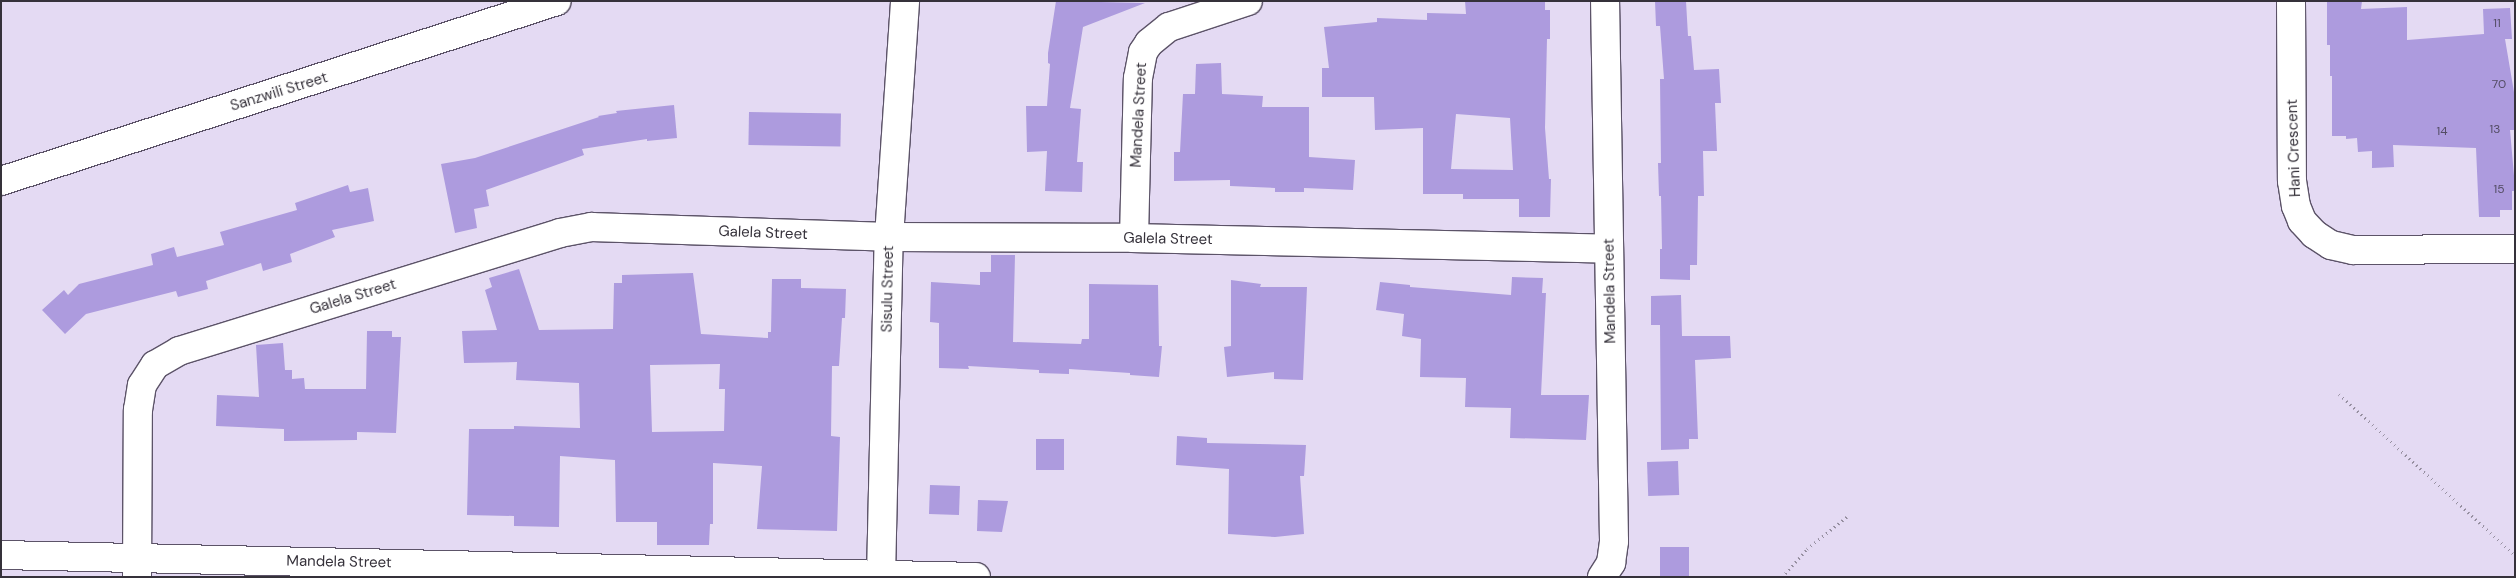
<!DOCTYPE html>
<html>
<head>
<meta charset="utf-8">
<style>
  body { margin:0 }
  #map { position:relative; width:2516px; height:578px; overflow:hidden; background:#e4daf3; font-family:"DM Sans",sans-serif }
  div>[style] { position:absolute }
  .building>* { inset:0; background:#ad9bde; transform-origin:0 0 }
  .path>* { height:3px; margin-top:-1.5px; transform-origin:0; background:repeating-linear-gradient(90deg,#958e9f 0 1px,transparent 0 5px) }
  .roads { filter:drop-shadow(1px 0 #5c5368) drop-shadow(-1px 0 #5c5368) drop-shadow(0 1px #5c5368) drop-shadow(0 -1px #5c5368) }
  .minor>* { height:28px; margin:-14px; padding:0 14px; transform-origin:14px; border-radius:14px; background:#fff }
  span { translate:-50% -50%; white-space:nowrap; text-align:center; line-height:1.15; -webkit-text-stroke:4px #fff; paint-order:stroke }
  .number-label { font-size:12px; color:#534c63 }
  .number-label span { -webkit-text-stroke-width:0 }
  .street-label { font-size:15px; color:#35313a }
  .frame { position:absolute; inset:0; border:2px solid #35313a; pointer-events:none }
</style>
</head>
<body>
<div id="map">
  <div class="building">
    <i style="clip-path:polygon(1056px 1px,1145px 3px,1083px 27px,1070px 108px,1081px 109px,1077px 162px,1083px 162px,1082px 192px,1045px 191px,1047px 151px,1027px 152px,1026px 106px,1047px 106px,1050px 64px,1048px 63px,1048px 53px)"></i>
    <i style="clip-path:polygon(evenodd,1465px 1px,1545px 1px,1545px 10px,1550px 10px,1550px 39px,1547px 39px,1545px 128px,1549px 179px,1551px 179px,1550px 217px,1519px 217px,1519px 199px,1463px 199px,1463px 194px,1423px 194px,1423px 128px,1375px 130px,1374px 97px,1322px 97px,1322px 68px,1329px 68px,1324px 27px,1377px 22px,1377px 18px,1427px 20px,1427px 13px,1466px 14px,1465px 1px,1456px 114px,1510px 118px,1513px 170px,1451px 169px,1456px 114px)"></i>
    <i style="clip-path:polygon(1655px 1px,1686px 1px,1688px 36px,1691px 36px,1694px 70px,1719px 69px,1721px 103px,1715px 103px,1717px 151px,1703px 151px,1704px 196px,1698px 196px,1697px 265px,1690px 265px,1690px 280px,1660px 279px,1660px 249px,1662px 249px,1661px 196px,1659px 196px,1658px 163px,1661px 163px,1660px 79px,1664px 79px,1660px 26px,1656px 26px)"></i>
    <i style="clip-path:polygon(2327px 1px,2362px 1px,2361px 9px,2407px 7px,2407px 40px,2484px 34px,2483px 9px,2510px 8px,2512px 39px,2505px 39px,2515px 98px,2515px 130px,2510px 130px,2515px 187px,2515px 191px,2512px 191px,2512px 210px,2500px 210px,2500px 217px,2479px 217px,2476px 148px,2393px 145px,2394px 167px,2372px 168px,2372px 151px,2358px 152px,2357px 138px,2346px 139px,2346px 136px,2332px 136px,2332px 76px,2330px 76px,2330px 45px,2327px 45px)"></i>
    <i style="clip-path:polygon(1221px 63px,1222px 94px,1263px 96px,1262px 107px,1309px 107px,1309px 157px,1355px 160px,1353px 190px,1304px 188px,1304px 192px,1275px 192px,1275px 188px,1230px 186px,1230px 180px,1174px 181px,1174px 152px,1180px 152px,1183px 94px,1195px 94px,1196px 64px)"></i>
    <i style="clip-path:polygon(674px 105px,677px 138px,647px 141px,647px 139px,582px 149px,584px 155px,486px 190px,489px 206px,474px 209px,477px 228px,455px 233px,441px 164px,475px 158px,599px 117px,598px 116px,617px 113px,616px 111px)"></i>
    <i style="left:749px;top:112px;width:92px;height:33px;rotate:1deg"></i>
    <i style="clip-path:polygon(348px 185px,350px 192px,368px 188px,374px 221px,332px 230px,335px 237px,290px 254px,292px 262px,263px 271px,261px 263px,206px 281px,208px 289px,178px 297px,176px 291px,86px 314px,65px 334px,42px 310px,64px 290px,68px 295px,79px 284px,153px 265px,151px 254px,174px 247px,177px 257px,224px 245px,220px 232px,297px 210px,295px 203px)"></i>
    <i style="clip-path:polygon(991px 255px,1015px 255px,1013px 342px,1081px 344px,1082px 339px,1089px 339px,1089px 284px,1158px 285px,1159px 346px,1162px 346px,1159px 377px,1130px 375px,1130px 373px,1069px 369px,1069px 374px,1039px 373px,1039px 370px,968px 366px,969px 369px,939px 368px,939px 323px,930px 322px,931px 282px,980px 285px,980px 272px,991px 272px)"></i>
    <i style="clip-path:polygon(evenodd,519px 269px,539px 330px,613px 329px,614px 283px,622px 283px,622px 275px,693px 273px,701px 334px,768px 338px,768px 332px,771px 332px,772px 279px,801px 279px,801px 288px,846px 289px,845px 318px,842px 318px,839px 366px,832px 366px,831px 436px,840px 437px,837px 531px,757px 529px,762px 466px,713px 463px,713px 524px,710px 524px,709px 545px,657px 545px,657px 522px,616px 522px,615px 460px,560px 456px,559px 527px,514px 526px,514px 516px,467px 515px,469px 429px,514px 429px,514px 426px,580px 428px,579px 383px,516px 380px,517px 362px,464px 363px,462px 331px,497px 330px,485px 290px,492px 287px,489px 278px,519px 269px,720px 364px,719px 389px,725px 389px,724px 431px,652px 432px,650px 365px,720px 364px)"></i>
    <i style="clip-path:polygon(1512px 277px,1543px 278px,1542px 293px,1546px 293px,1541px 395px,1589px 395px,1586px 440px,1510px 438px,1511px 408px,1465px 407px,1466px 378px,1420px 377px,1421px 339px,1402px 336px,1404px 314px,1376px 310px,1380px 282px,1410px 285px,1410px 287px,1511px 295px)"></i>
    <i style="clip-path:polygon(1231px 280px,1261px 284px,1260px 287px,1307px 287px,1303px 380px,1274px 379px,1274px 372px,1227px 377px,1224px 347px,1231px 346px)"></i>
    <i style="clip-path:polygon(1681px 295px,1682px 336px,1730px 336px,1731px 358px,1695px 360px,1698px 439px,1689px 439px,1689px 449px,1661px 450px,1660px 325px,1651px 325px,1651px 296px)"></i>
    <i style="clip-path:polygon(367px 331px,392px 331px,392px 337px,401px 337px,396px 433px,357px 432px,357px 440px,284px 441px,284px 429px,216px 426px,217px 395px,259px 397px,256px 345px,283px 343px,285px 370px,292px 370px,292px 379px,304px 378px,305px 389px,366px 389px)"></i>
    <i style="clip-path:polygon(1177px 436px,1207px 438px,1207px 443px,1306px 445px,1304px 476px,1300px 476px,1304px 534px,1275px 537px,1228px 534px,1229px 469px,1176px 465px)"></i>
    <i style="left:1036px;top:439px;width:28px;height:31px"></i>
    <i style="left:1678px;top:461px;width:34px;height:31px;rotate:88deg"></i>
    <i style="left:930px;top:485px;width:30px;height:29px;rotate:2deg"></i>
    <i style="clip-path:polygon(978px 500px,1008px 501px,1002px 532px,977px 531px)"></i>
    <i style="left:1660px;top:547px;width:29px;height:30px"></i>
  </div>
  <div class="path">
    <i style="left:2339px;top:394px;width:239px;rotate:42.5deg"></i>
    <i style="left:1782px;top:577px;width:38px;rotate:-48deg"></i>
    <i style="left:1807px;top:549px;width:54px;rotate:-39deg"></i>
  </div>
  <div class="roads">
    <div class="minor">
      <i style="left:2291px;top:1px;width:180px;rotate:89.7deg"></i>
      <i style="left:2292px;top:181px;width:25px;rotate:81deg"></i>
      <i style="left:2296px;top:206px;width:16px;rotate:68deg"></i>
      <i style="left:2302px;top:221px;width:18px;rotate:47deg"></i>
      <i style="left:2314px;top:234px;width:20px;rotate:33deg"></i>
      <i style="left:2331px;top:245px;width:23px;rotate:13deg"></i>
      <i style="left:2353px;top:250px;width:162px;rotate:-0.4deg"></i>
      <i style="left:1px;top:181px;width:584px;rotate:-17.94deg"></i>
      <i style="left:1134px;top:238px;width:160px;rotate:-88.6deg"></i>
      <i style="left:1138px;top:78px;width:26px;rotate:-79deg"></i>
      <i style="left:1143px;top:52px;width:11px;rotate:-56deg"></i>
      <i style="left:1149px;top:43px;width:26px;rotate:-39deg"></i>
      <i style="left:1169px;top:27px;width:83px;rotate:-18.2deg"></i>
      <i style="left:1px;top:555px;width:975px;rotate:1.29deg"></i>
      <i style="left:137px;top:577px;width:167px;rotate:-89.7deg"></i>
      <i style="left:138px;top:410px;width:25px;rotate:-81deg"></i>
      <i style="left:142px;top:385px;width:24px;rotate:-57deg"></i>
      <i style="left:155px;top:365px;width:28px;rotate:-30deg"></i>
      <i style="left:179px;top:351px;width:399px;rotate:-17.2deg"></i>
      <i style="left:560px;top:233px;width:32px;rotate:-11deg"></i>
      <i style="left:591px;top:227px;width:298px;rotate:1.9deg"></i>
      <i style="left:889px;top:237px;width:245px;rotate:0.2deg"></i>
      <i style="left:1134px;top:238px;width:475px;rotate:1.3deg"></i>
      <i style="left:881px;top:577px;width:340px;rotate:-88.7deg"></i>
      <i style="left:889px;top:237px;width:237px;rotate:-86.1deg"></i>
      <i style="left:1602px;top:577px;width:17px;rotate:-57deg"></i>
      <i style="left:1611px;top:563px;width:22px;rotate:-82deg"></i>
      <i style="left:1614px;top:541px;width:540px;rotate:-90.95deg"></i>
    </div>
  </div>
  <div class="number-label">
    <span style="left:2497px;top:24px">11</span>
    <span style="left:2499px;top:85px">70</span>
    <span style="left:2495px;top:130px">13</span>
    <span style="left:2442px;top:132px">14</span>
    <span style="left:2499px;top:190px">15</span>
  </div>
  <div class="street-label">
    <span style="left:279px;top:92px;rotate:-17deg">Sanzwili Street</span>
    <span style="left:1139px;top:115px;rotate:-87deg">Mandela Street</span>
    <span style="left:2294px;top:148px;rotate:-92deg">Hani Crescent</span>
    <span style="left:763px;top:233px;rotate:2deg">Galela Street</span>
    <span style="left:1168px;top:239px;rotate:1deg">Galela Street</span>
    <span style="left:888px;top:289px;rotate:-89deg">Sisulu Street</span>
    <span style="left:1610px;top:291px;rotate:-91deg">Mandela Street</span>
    <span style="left:353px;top:297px;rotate:-17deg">Galela Street</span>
    <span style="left:339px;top:562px;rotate:1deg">Mandela Street</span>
  </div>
  <div class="frame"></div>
</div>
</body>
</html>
